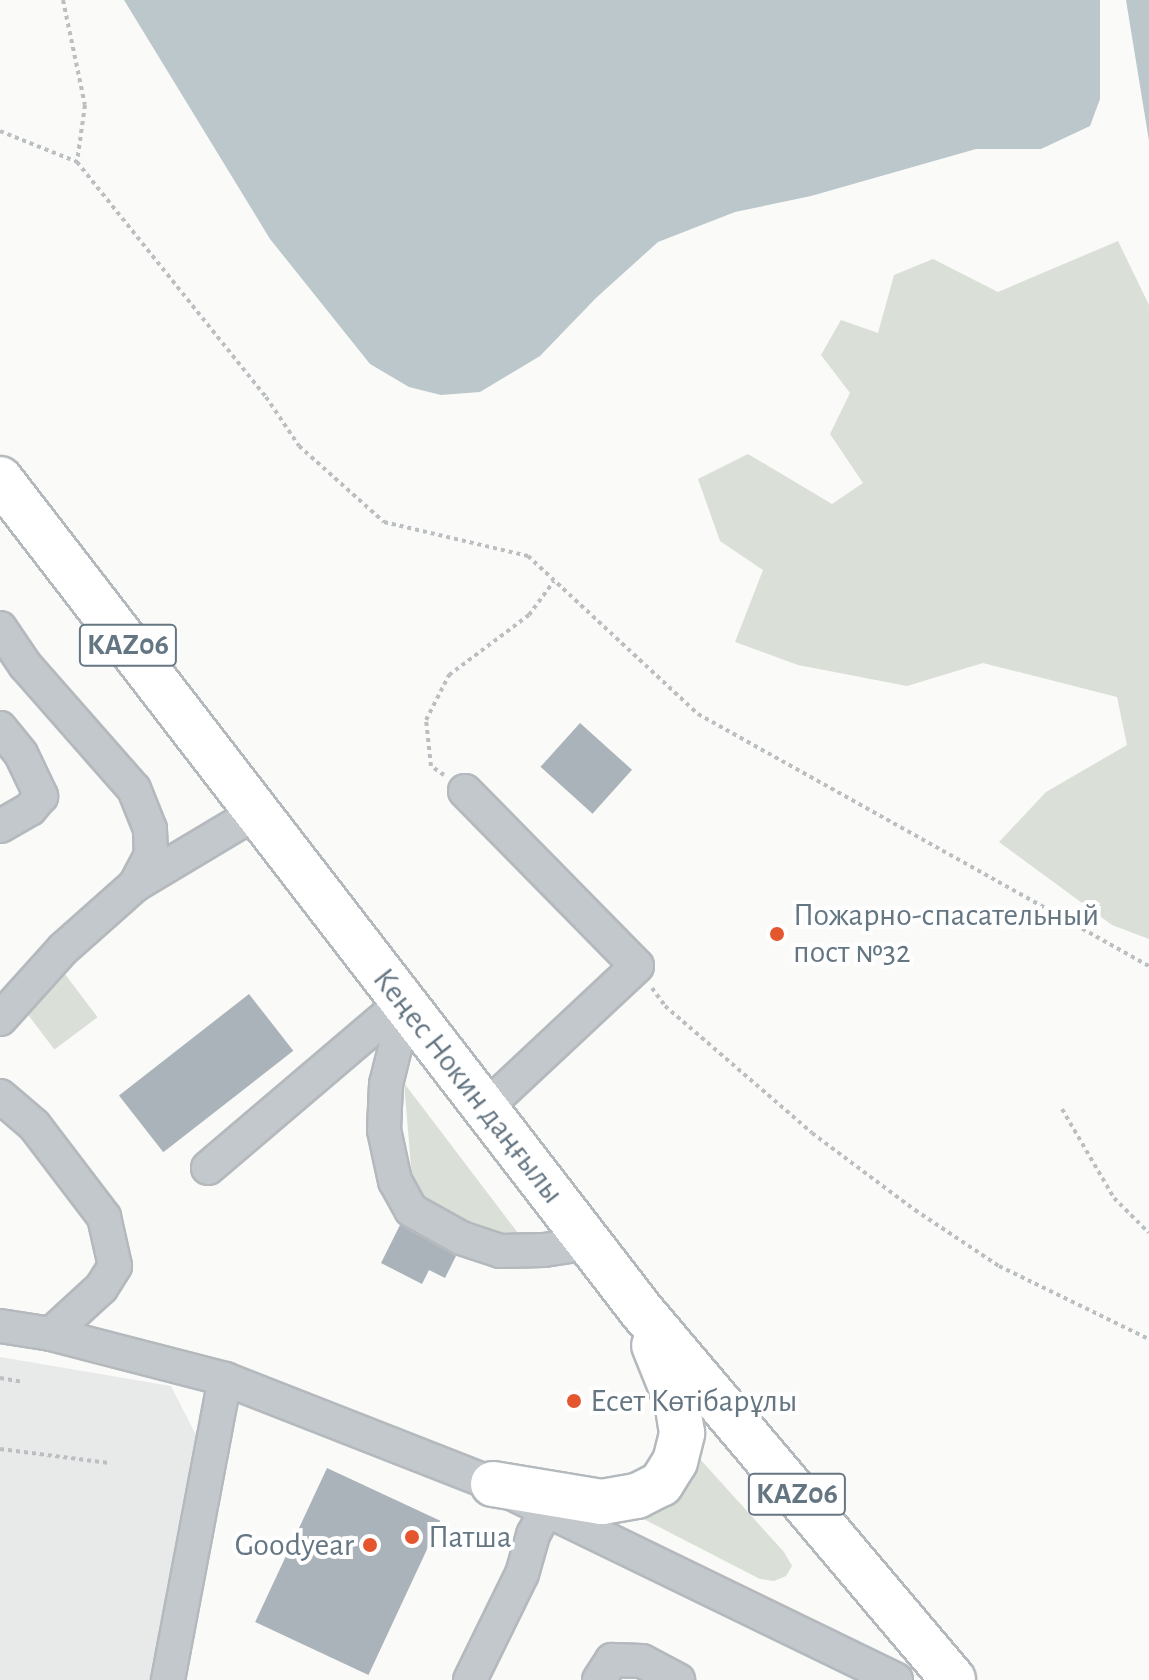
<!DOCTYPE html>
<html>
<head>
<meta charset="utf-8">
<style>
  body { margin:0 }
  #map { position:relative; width:1149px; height:1680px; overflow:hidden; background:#fafaf8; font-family:"Alegreya Sans",sans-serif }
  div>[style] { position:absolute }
  .built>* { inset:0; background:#e8e9e9 }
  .green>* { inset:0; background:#dadfd7; transform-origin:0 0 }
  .water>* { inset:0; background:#bbc7cb }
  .building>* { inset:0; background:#aab3b9; transform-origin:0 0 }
  .path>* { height:4px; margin-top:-2px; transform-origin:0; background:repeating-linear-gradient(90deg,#bbbfc2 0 4px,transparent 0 8px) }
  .roads { filter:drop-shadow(2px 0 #b4b9bd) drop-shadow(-2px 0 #b4b9bd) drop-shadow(0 2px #b4b9bd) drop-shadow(0 -2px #b4b9bd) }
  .minor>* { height:32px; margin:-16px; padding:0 16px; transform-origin:16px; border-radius:16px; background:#c3c8cc }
  .highway>* { height:44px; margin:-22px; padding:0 22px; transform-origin:22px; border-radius:22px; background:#fff }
  .dots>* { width:22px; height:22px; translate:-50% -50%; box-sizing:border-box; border:4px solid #fff; border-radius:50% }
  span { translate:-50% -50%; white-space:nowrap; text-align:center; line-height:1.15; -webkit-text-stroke:8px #fff; paint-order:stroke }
  .shield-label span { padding:2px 6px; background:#fff; border:2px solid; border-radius:6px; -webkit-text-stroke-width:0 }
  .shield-label { font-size:30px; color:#657683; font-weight:700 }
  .poi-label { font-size:32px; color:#657683 }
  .left { translate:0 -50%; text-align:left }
  .right { translate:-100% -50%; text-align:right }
  .street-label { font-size:32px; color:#657683 }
</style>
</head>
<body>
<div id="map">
  <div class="built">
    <i style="clip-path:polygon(0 1357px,171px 1386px,197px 1437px,152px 1680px,0 1680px)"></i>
  </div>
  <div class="green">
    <i style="clip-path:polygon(1118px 241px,1149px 305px,1149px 939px,1112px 925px,999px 842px,1046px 792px,1127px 745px,1117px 697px,983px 663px,907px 686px,798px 665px,735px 642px,763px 570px,720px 541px,698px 479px,748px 454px,832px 504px,863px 483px,830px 434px,850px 393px,821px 355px,841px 320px,878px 333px,894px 275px,933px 259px,998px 292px)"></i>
    <i style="left:65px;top:974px;width:54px;height:54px;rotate:53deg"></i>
    <i style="clip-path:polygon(404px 1083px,521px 1237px,476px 1232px,413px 1190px)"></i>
    <i style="clip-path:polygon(690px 1448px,784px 1552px,792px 1566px,786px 1576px,774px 1581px,760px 1579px,628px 1511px)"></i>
  </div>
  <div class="water">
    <i style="clip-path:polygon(124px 0,1100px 0,1100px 99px,1090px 126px,1041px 149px,976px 149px,811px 196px,735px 212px,658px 242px,596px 298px,540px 356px,480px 392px,441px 395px,409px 387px,370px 364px,270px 239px)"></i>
    <i style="clip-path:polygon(1126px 0,1149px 0,1149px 141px)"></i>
  </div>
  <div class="building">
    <i style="left:580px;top:723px;width:70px;height:59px;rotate:42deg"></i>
    <i style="left:249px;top:994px;width:72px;height:165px;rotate:52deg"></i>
    <i style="clip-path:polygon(400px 1225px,456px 1256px,445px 1278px,429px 1270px,422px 1284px,381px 1263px)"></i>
    <i style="left:327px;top:1468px;width:125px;height:170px;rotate:25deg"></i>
  </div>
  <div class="path">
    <i style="left:63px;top:0;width:107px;rotate:78.2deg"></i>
    <i style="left:85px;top:105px;width:58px;rotate:98deg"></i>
    <i style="left:0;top:131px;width:83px;rotate:21.9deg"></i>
    <i style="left:77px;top:162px;width:302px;rotate:51.2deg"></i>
    <i style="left:266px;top:397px;width:59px;rotate:56deg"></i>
    <i style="left:299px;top:446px;width:114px;rotate:41.8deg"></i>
    <i style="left:384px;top:522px;width:148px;rotate:13.3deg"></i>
    <i style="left:528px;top:556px;width:232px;rotate:42.9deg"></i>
    <i style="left:698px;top:714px;width:517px;rotate:29.19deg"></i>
    <i style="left:444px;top:775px;width:16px;rotate:-145deg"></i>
    <i style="left:431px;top:766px;width:46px;rotate:-96.2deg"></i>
    <i style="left:426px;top:720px;width:51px;rotate:-62.9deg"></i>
    <i style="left:449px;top:675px;width:100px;rotate:-36.9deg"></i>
    <i style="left:529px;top:615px;width:42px;rotate:-53.7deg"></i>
    <i style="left:652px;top:988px;width:22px;rotate:54deg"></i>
    <i style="left:665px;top:1006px;width:194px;rotate:40.8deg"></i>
    <i style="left:812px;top:1133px;width:129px;rotate:36.8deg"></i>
    <i style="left:915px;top:1210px;width:101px;rotate:33.7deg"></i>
    <i style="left:999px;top:1266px;width:167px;rotate:26deg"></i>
    <i style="left:1062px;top:1109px;width:103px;rotate:59.7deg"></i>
    <i style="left:1114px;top:1198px;width:49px;rotate:45deg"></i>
    <i style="left:0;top:1378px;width:22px;rotate:10deg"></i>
    <i style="left:0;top:1449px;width:110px;rotate:7.3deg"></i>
  </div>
  <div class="roads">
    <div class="minor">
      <i style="left:0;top:628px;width:45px;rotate:56deg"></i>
      <i style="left:25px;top:665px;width:165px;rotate:48.7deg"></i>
      <i style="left:134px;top:789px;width:43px;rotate:68.2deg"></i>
      <i style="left:150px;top:829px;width:26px;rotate:88deg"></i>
      <i style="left:151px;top:855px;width:34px;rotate:118deg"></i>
      <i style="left:0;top:728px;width:33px;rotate:51deg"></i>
      <i style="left:21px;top:754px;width:47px;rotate:64.5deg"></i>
      <i style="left:41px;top:796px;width:17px;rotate:130deg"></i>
      <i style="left:30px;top:809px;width:34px;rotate:150deg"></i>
      <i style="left:465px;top:791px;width:245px;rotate:45.5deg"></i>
      <i style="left:637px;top:966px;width:208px;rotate:136.9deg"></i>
      <i style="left:413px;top:1014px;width:34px;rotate:120deg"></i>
      <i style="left:396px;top:1044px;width:41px;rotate:104deg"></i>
      <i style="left:386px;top:1084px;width:46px;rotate:92.5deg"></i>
      <i style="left:384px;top:1130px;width:52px;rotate:77.8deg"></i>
      <i style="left:395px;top:1181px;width:33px;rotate:61deg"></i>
      <i style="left:411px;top:1210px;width:57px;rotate:29.2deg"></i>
      <i style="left:461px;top:1238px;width:41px;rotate:18.4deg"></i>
      <i style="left:500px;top:1251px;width:44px;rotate:-1.3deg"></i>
      <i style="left:544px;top:1250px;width:46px;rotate:-8.8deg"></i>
      <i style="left:0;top:1019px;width:94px;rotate:-48deg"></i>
      <i style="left:63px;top:949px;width:96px;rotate:-41.6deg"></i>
      <i style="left:135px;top:885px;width:142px;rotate:-30.9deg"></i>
      <i style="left:0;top:1096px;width:45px;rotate:40.5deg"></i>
      <i style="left:34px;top:1125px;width:116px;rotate:52.7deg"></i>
      <i style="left:104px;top:1217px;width:50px;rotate:77.3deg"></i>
      <i style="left:115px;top:1266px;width:26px;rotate:122deg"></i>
      <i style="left:101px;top:1288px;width:68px;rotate:137.4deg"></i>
      <i style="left:208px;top:1168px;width:256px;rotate:-40.4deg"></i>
      <i style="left:0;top:1326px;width:52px;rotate:8.9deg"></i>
      <i style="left:51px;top:1334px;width:180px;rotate:14.5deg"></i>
      <i style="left:225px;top:1379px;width:288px;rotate:21.4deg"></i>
      <i style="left:493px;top:1484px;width:448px;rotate:25.9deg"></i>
      <i style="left:168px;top:1680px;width:306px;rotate:-79.3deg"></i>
      <i style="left:470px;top:1680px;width:118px;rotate:-63.9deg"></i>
      <i style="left:522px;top:1574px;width:41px;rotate:-74.2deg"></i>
      <i style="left:533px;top:1535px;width:27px;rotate:-62deg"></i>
      <i style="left:599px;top:1680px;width:24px;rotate:-57deg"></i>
      <i style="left:612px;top:1660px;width:30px;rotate:2deg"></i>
      <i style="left:642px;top:1661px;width:41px;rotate:27.8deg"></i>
    </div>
    <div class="highway">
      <i style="left:0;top:479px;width:1048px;rotate:52.36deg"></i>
      <i style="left:640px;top:1309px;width:485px;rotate:49.8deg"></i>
      <i style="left:493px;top:1484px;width:110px;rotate:9.4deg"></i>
      <i style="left:602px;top:1502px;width:36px;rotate:-10deg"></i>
      <i style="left:637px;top:1496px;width:27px;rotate:-27deg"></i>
      <i style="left:661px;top:1484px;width:26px;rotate:-58deg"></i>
      <i style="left:675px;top:1462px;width:30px;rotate:-76deg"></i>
      <i style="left:682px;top:1433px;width:31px;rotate:-99deg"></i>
      <i style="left:677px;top:1402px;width:61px;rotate:-112deg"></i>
    </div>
  </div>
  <div class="dots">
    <i style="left:777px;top:934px;background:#e4572e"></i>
    <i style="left:574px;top:1401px;background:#e4572e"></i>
    <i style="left:412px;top:1537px;background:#e4572e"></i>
    <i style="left:370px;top:1545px;background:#e4572e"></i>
  </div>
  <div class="shield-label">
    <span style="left:128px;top:645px">KАZ06</span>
    <span style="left:797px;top:1494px">KАZ06</span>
  </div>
  <div class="poi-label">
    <span class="left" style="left:793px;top:934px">Пожарно-спасательный<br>пост №32</span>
    <span class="left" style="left:590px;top:1401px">Есет Көтібарұлы</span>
    <span class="left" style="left:428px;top:1537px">Патша</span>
    <span class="right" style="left:354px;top:1545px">Goodyear</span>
  </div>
  <div class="street-label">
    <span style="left:468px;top:1086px;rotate:52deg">Кеңес Нокин даңғылы</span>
  </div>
</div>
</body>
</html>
